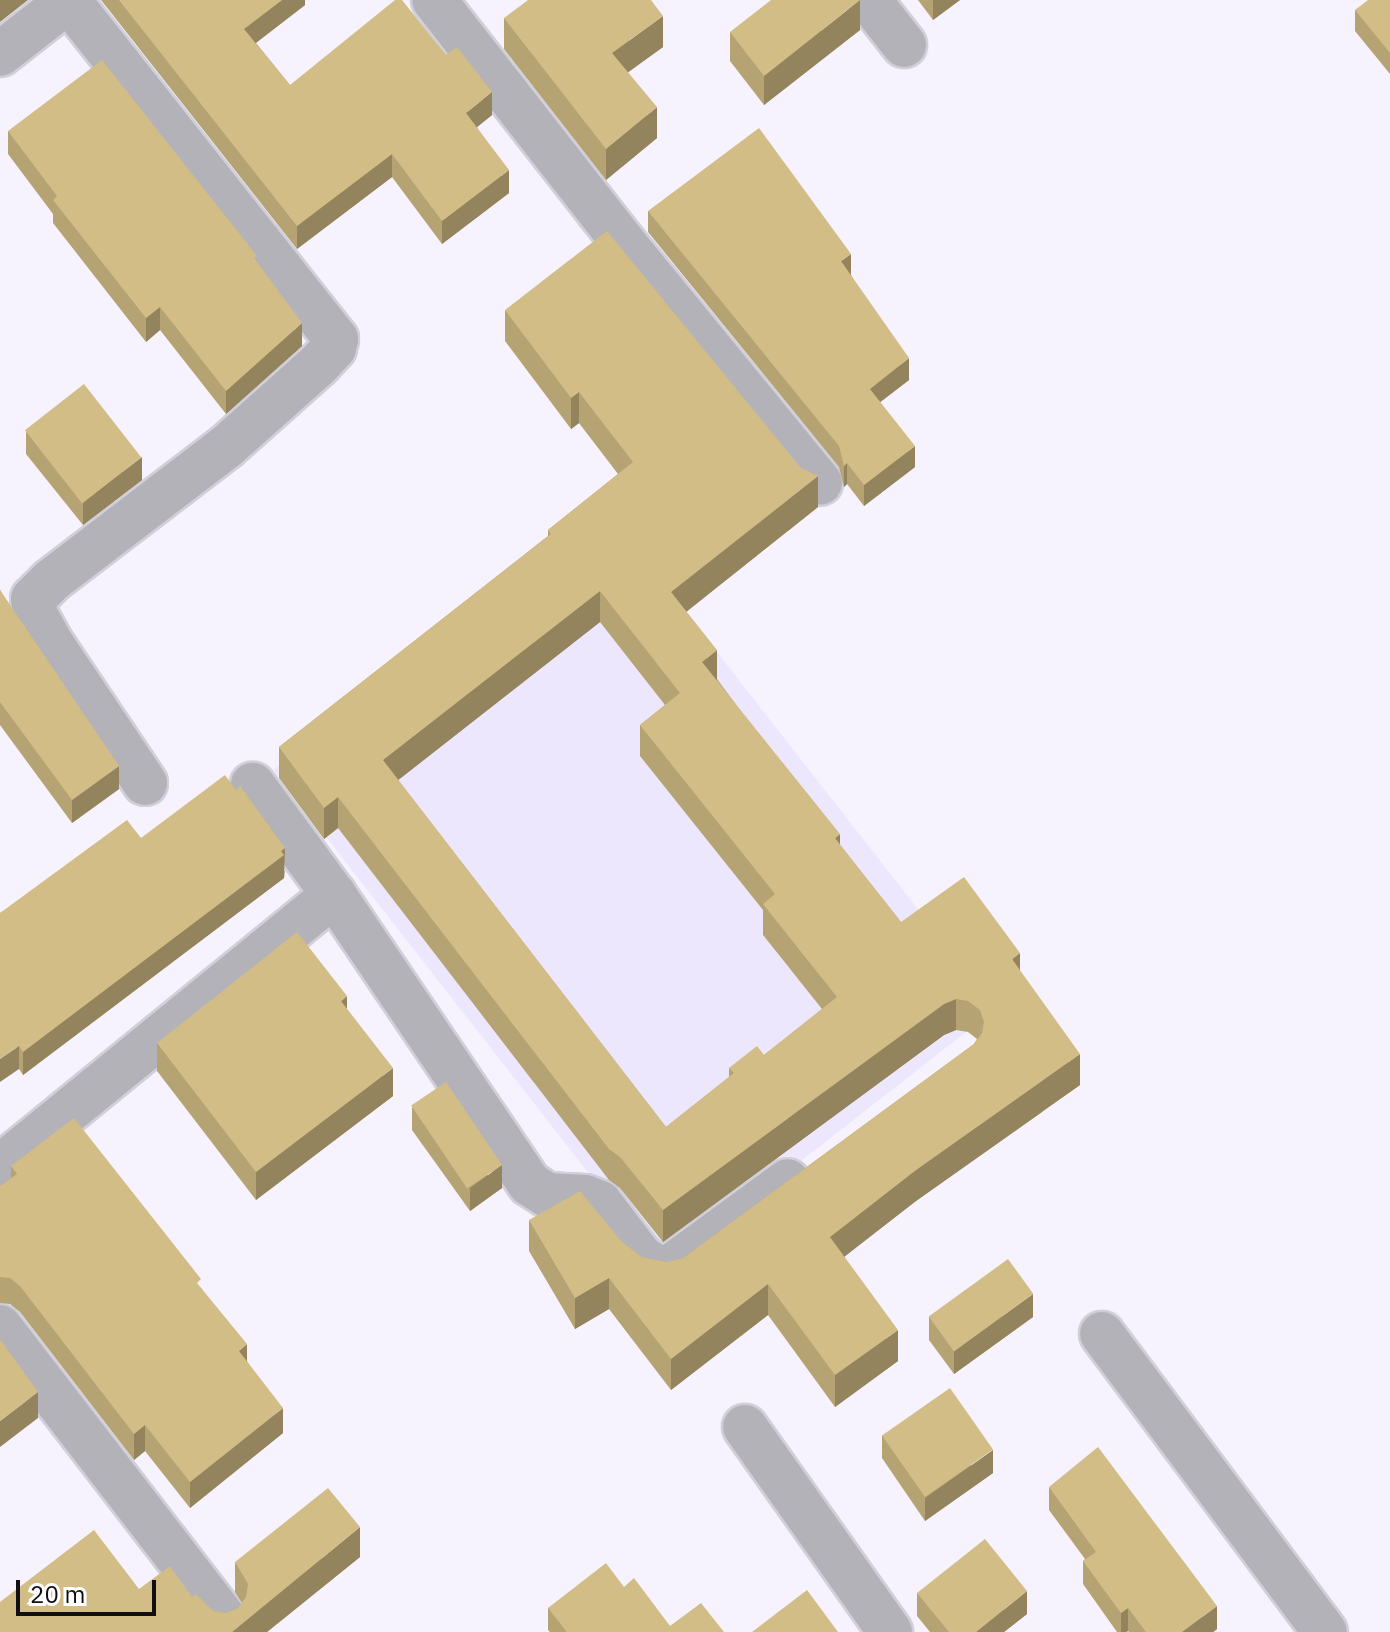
<!DOCTYPE html>
<html>
<head>
<meta charset="utf-8">
<style>
  body { margin:0 }
  #map { position:relative; width:1390px; height:1632px; overflow:hidden; background:#f6f3fe; font-family:"IBM Plex Sans",sans-serif }
  div>[style] { position:absolute }
  .built>* { inset:0; background:#ece7fc; transform-origin:0 0 }
  .roads { filter:drop-shadow(2px 0 #d1cfd9) drop-shadow(-2px 0 #d1cfd9) drop-shadow(0 2px #d1cfd9) drop-shadow(0 -2px #d1cfd9) }
  .minor>* { height:44px; margin:-22px; padding:0 22px; transform-origin:22px; border-radius:22px; background:#b3b2b8 }
  .wall>* { inset:0; background:#b5a373 }
  .shaded-wall>* { inset:0; background:#93845e }
  .building>* { inset:0; background:#d2bd86; transform-origin:0 0 }
  span { translate:-50% -50%; white-space:nowrap; text-align:center; line-height:1.15; -webkit-text-stroke:8px #fff; paint-order:stroke }
  .scale { position:absolute; left:16px; top:1580px; width:140px; height:36px; box-sizing:border-box; border:4px solid #110f14; border-top:0; padding-left:10px; font-size:24px; line-height:28px; white-space:nowrap; color:#110f14; -webkit-text-stroke:6px #fff; paint-order:stroke }
</style>
</head>
<body>
<div id="map">
  <div class="built">
    <i style="left:606px;top:510px;width:633px;height:422px;rotate:52deg"></i>
  </div>
  <div class="roads">
    <div class="minor">
      <i style="left:434px;top:0;width:307px;rotate:52deg"></i>
      <i style="left:623px;top:242px;width:311px;rotate:50.7deg"></i>
      <i style="left:869px;top:0;width:57px;rotate:52.1deg"></i>
      <i style="left:69px;top:1px;width:431px;rotate:51.7deg"></i>
      <i style="left:336px;top:339px;width:9px;rotate:103deg"></i>
      <i style="left:334px;top:348px;width:23px;rotate:133deg"></i>
      <i style="left:318px;top:365px;width:123px;rotate:138.3deg"></i>
      <i style="left:226px;top:447px;width:220px;rotate:142.6deg"></i>
      <i style="left:51px;top:581px;width:25px;rotate:135deg"></i>
      <i style="left:33px;top:599px;width:15px;rotate:82deg"></i>
      <i style="left:35px;top:614px;width:37px;rotate:61deg"></i>
      <i style="left:53px;top:646px;width:165px;rotate:56.1deg"></i>
      <i style="left:0;top:54px;width:88px;rotate:-38deg"></i>
      <i style="left:334px;top:895px;width:349px;rotate:55.9deg"></i>
      <i style="left:530px;top:1184px;width:20px;rotate:33deg"></i>
      <i style="left:547px;top:1195px;width:38px;rotate:3deg"></i>
      <i style="left:585px;top:1197px;width:16px;rotate:22deg"></i>
      <i style="left:600px;top:1203px;width:68px;rotate:52.8deg"></i>
      <i style="left:641px;top:1257px;width:18px;rotate:34deg"></i>
      <i style="left:656px;top:1267px;width:13px;rotate:4deg"></i>
      <i style="left:669px;top:1268px;width:147px;rotate:-36.2deg"></i>
      <i style="left:0;top:1167px;width:431px;rotate:-39.2deg"></i>
      <i style="left:334px;top:895px;width:137px;rotate:-126.4deg"></i>
      <i style="left:0;top:1327px;width:366px;rotate:52.4deg"></i>
      <i style="left:1102px;top:1334px;width:372px;rotate:53.2deg"></i>
      <i style="left:745px;top:1427px;width:251px;rotate:54.7deg"></i>
    </div>
  </div>
  <div class="wall">
    <i style="clip-path:polygon(101px 0,305px 0,305px 5px,256px 43px,290px 85px,492px 115px,477px 127px,509px 193px,442px 244px,392px 177px,297px 249px)"></i>
    <i style="clip-path:polygon(918px 0,960px 0,933px 20px)"></i>
    <i style="clip-path:polygon(1390px 0,1390px 74px,1355px 31px,1355px 10px)"></i>
    <i style="clip-path:polygon(504px 18px,663px 47px,628px 72px,657px 138px,606px 180px,504px 49px)"></i>
    <i style="clip-path:polygon(860px 30px,764px 105px,730px 61px,730px 32px)"></i>
    <i style="clip-path:polygon(8px 131px,257px 262px,302px 346px,226px 414px,160px 330px,146px 342px,53px 223px,53px 214px,8px 154px)"></i>
    <i style="clip-path:polygon(648px 211px,851px 275px,909px 380px,880px 402px,915px 467px,864px 506px,847px 484px,844px 487px,839px 467px,648px 232px)"></i>
    <i style="clip-path:polygon(evenodd,505px 310px,818px 507px,686px 612px,717px 679px,840px 845px,901px 922px,1020px 972px,1080px 1085px,916px 1201px,844px 1256px,898px 1361px,835px 1407px,768px 1315px,671px 1390px,609px 1309px,575px 1329px,529px 1251px,529px 1220px,621px 1241px,642px 1257px,667px 1262px,683px 1258px,974px 1044px,977px 1039px,968px 1032px,956px 1030px,944px 1035px,663px 1242px,620px 1188px,609px 1180px,338px 828px,324px 839px,279px 778px,279px 747px,548px 536px,548px 530px,618px 474px,579px 423px,571px 429px,505px 341px,505px 310px,600px 622px,665px 705px,640px 725px,640px 756px,763px 910px,763px 935px,822px 1009px,764px 1055px,729px 1068px,729px 1077px,666px 1127px,398px 780px,600px 622px)"></i>
    <i style="clip-path:polygon(26px 431px,142px 480px,83px 525px,26px 454px)"></i>
    <i style="clip-path:polygon(0 590px,119px 789px,72px 823px,0 725px)"></i>
    <i style="clip-path:polygon(141px 838px,285px 871px,284px 878px,23px 1075px,19px 1069px,0 913px)"></i>
    <i style="clip-path:polygon(347px 1009px,393px 1096px,256px 1200px,157px 1071px,157px 1043px)"></i>
    <i style="clip-path:polygon(412px 1107px,502px 1188px,470px 1211px,412px 1130px)"></i>
    <i style="clip-path:polygon(11px 1166px,201px 1288px,247px 1361px,283px 1433px,190px 1508px,145px 1451px,134px 1460px,20px 1312px,10px 1304px,0 1303px,0 1186px,11px 1178px)"></i>
    <i style="clip-path:polygon(929px 1317px,1033px 1317px,954px 1374px,929px 1340px)"></i>
    <i style="clip-path:polygon(882px 1435px,993px 1473px,925px 1521px,882px 1458px)"></i>
    <i style="clip-path:polygon(1049px 1487px,1217px 1629px,1213px 1632px,1129px 1632px,1128px 1631px,1126px 1632px,1117px 1632px,1083px 1584px,1083px 1561px,1085px 1559px,1049px 1510px)"></i>
    <i style="clip-path:polygon(360px 1557px,267px 1632px,139px 1589px,192px 1597px,213px 1611px,226px 1613px,238px 1608px,242px 1603px,235px 1592px,235px 1562px)"></i>
    <i style="clip-path:polygon(624px 1587px,670px 1626px,724px 1632px,550px 1632px,548px 1630px,548px 1608px)"></i>
    <i style="clip-path:polygon(917px 1593px,1027px 1614px,1004px 1632px,930px 1632px,917px 1616px)"></i>
  </div>
  <div class="shaded-wall">
    <i style="clip-path:polygon(0 0,28px 0,0 22px)"></i>
    <i style="clip-path:polygon(282px 0,305px 0,305px 5px,244px 52px,244px 29px)"></i>
    <i style="clip-path:polygon(860px 0,860px 30px,764px 105px,764px 76px)"></i>
    <i style="clip-path:polygon(933px 0,960px 0,933px 20px)"></i>
    <i style="clip-path:polygon(663px 16px,663px 47px,612px 84px,612px 53px)"></i>
    <i style="clip-path:polygon(492px 92px,492px 115px,466px 136px,466px 113px)"></i>
    <i style="clip-path:polygon(657px 107px,657px 138px,606px 180px,606px 149px)"></i>
    <i style="clip-path:polygon(392px 154px,392px 177px,297px 249px,297px 226px)"></i>
    <i style="clip-path:polygon(509px 170px,509px 193px,442px 244px,442px 221px)"></i>
    <i style="clip-path:polygon(851px 254px,851px 275px,841px 282px,841px 261px)"></i>
    <i style="clip-path:polygon(160px 307px,160px 330px,146px 342px,146px 318px)"></i>
    <i style="clip-path:polygon(302px 323px,302px 346px,226px 414px,226px 391px)"></i>
    <i style="clip-path:polygon(909px 358px,909px 380px,870px 410px,870px 389px)"></i>
    <i style="clip-path:polygon(579px 392px,579px 423px,571px 429px,571px 398px)"></i>
    <i style="clip-path:polygon(915px 446px,915px 467px,864px 506px,864px 485px)"></i>
    <i style="clip-path:polygon(142px 457px,142px 480px,83px 525px,83px 502px)"></i>
    <i style="clip-path:polygon(847px 463px,847px 484px,844px 487px,844px 466px)"></i>
    <i style="clip-path:polygon(818px 476px,818px 507px,671px 624px,671px 592px)"></i>
    <i style="clip-path:polygon(600px 591px,600px 622px,383px 792px,383px 760px)"></i>
    <i style="clip-path:polygon(717px 650px,717px 681px,702px 662px)"></i>
    <i style="clip-path:polygon(119px 766px,119px 789px,72px 823px,72px 800px)"></i>
    <i style="clip-path:polygon(338px 797px,338px 828px,324px 839px,324px 808px)"></i>
    <i style="clip-path:polygon(840px 834px,840px 865px,835px 838px)"></i>
    <i style="clip-path:polygon(285px 848px,284px 878px,23px 1075px,23px 1052px)"></i>
    <i style="clip-path:polygon(1020px 953px,1020px 984px,1012px 959px)"></i>
    <i style="clip-path:polygon(347px 996px,347px 1024px,341px 1001px)"></i>
    <i style="clip-path:polygon(956px 999px,956px 1030px,944px 1035px,663px 1242px,663px 1210px,944px 1004px)"></i>
    <i style="clip-path:polygon(19px 1046px,19px 1069px,0 1082px,0 1059px)"></i>
    <i style="clip-path:polygon(1080px 1054px,1080px 1085px,916px 1201px,830px 1268px,830px 1237px,916px 1170px)"></i>
    <i style="clip-path:polygon(393px 1068px,393px 1096px,256px 1200px,256px 1172px)"></i>
    <i style="clip-path:polygon(502px 1165px,502px 1188px,470px 1211px,470px 1188px)"></i>
    <i style="clip-path:polygon(609px 1278px,609px 1309px,575px 1329px,575px 1298px)"></i>
    <i style="clip-path:polygon(768px 1284px,768px 1315px,671px 1390px,671px 1359px)"></i>
    <i style="clip-path:polygon(1033px 1294px,1033px 1317px,954px 1374px,954px 1351px)"></i>
    <i style="clip-path:polygon(898px 1330px,898px 1361px,835px 1407px,835px 1375px)"></i>
    <i style="clip-path:polygon(247px 1344px,247px 1370px,239px 1351px)"></i>
    <i style="clip-path:polygon(38px 1392px,38px 1418px,0 1447px,0 1421px)"></i>
    <i style="clip-path:polygon(283px 1408px,283px 1433px,190px 1508px,190px 1482px)"></i>
    <i style="clip-path:polygon(145px 1425px,145px 1451px,134px 1460px,134px 1434px)"></i>
    <i style="clip-path:polygon(993px 1450px,993px 1473px,925px 1521px,925px 1498px)"></i>
    <i style="clip-path:polygon(360px 1527px,360px 1557px,267px 1632px,232px 1632px)"></i>
    <i style="clip-path:polygon(1027px 1591px,1027px 1614px,1004px 1632px,976px 1632px)"></i>
    <i style="clip-path:polygon(1217px 1606px,1217px 1629px,1213px 1632px,1182px 1632px)"></i>
    <i style="clip-path:polygon(1128px 1608px,1128px 1631px,1126px 1632px,1121px 1632px,1121px 1613px)"></i>
  </div>
  <div class="building">
    <i style="clip-path:polygon(119px 0,282px 0,244px 29px,290px 85px,395px 0,402px 0,446px 55px,457px 47px,492px 92px,466px 113px,509px 170px,442px 221px,392px 154px,297px 226px)"></i>
    <i style="clip-path:polygon(528px 0,651px 0,663px 16px,612px 53px,657px 107px,606px 149px,504px 18px)"></i>
    <i style="clip-path:polygon(771px 0,860px 0,764px 76px,730px 32px)"></i>
    <i style="clip-path:polygon(1368px 0,1390px 0,1390px 53px,1355px 10px)"></i>
    <i style="clip-path:polygon(102px 60px,257px 256px,254px 258px,302px 323px,226px 391px,160px 307px,146px 318px,53px 200px,57px 196px,8px 131px)"></i>
    <i style="clip-path:polygon(759px 128px,851px 254px,841px 261px,909px 358px,870px 389px,915px 446px,864px 485px,847px 463px,844px 466px,839px 446px,648px 211px)"></i>
    <i style="clip-path:polygon(evenodd,607px 231px,801px 468px,818px 476px,671px 592px,717px 650px,702px 662px,840px 834px,835px 838px,901px 922px,964px 877px,1020px 953px,1012px 959px,1080px 1054px,916px 1170px,830px 1237px,898px 1330px,835px 1375px,768px 1284px,671px 1359px,609px 1278px,575px 1298px,529px 1220px,580px 1191px,621px 1241px,642px 1257px,667px 1262px,683px 1258px,974px 1044px,982px 1033px,984px 1022px,980px 1010px,968px 1001px,956px 999px,944px 1004px,663px 1210px,620px 1157px,609px 1149px,338px 797px,324px 808px,279px 747px,551px 534px,548px 530px,633px 462px,579px 392px,571px 398px,505px 310px,607px 231px,600px 591px,680px 693px,640px 725px,775px 894px,763px 904px,837px 997px,764px 1055px,757px 1046px,729px 1068px,734px 1073px,666px 1127px,383px 760px,600px 591px)"></i>
    <i style="left:84px;top:384px;width:93px;height:75px;rotate:52deg"></i>
    <i style="clip-path:polygon(0 590px,119px 766px,72px 800px,0 702px)"></i>
    <i style="clip-path:polygon(225px 775px,236px 790px,240px 786px,285px 848px,281px 851px,284px 855px,23px 1052px,19px 1046px,0 1059px,0 913px,127px 820px,141px 838px)"></i>
    <i style="clip-path:polygon(297px 932px,347px 996px,341px 1001px,393px 1068px,256px 1172px,157px 1043px)"></i>
    <i style="left:446px;top:1082px;width:100px;height:42px;rotate:56deg"></i>
    <i style="clip-path:polygon(74px 1118px,201px 1279px,197px 1283px,247px 1344px,239px 1351px,283px 1408px,190px 1482px,145px 1425px,134px 1434px,20px 1286px,10px 1278px,0 1277px,0 1186px,17px 1174px,11px 1166px)"></i>
    <i style="left:1008px;top:1259px;width:43px;height:98px;rotate:54deg"></i>
    <i style="clip-path:polygon(0 1339px,38px 1392px,0 1421px)"></i>
    <i style="left:950px;top:1388px;width:75px;height:83px;rotate:55deg"></i>
    <i style="clip-path:polygon(1098px 1447px,1217px 1606px,1182px 1632px,1146px 1632px,1128px 1608px,1121px 1613px,1083px 1561px,1096px 1552px,1049px 1487px)"></i>
    <i style="clip-path:polygon(328px 1488px,360px 1527px,232px 1632px,0 1632px,0 1602px,94px 1530px,139px 1589px,170px 1566px,192px 1597px,196px 1594px,213px 1611px,226px 1613px,238px 1608px,246px 1597px,248px 1584px,235px 1562px)"></i>
    <i style="clip-path:polygon(985px 1539px,1027px 1591px,976px 1632px,949px 1632px,917px 1593px)"></i>
    <i style="clip-path:polygon(606px 1563px,624px 1587px,634px 1578px,670px 1626px,701px 1603px,724px 1632px,566px 1632px,566px 1631px,548px 1608px)"></i>
    <i style="clip-path:polygon(807px 1590px,838px 1632px,752px 1632px)"></i>
  </div>
  <div class="scale">20 m</div>
</div>
</body>
</html>
